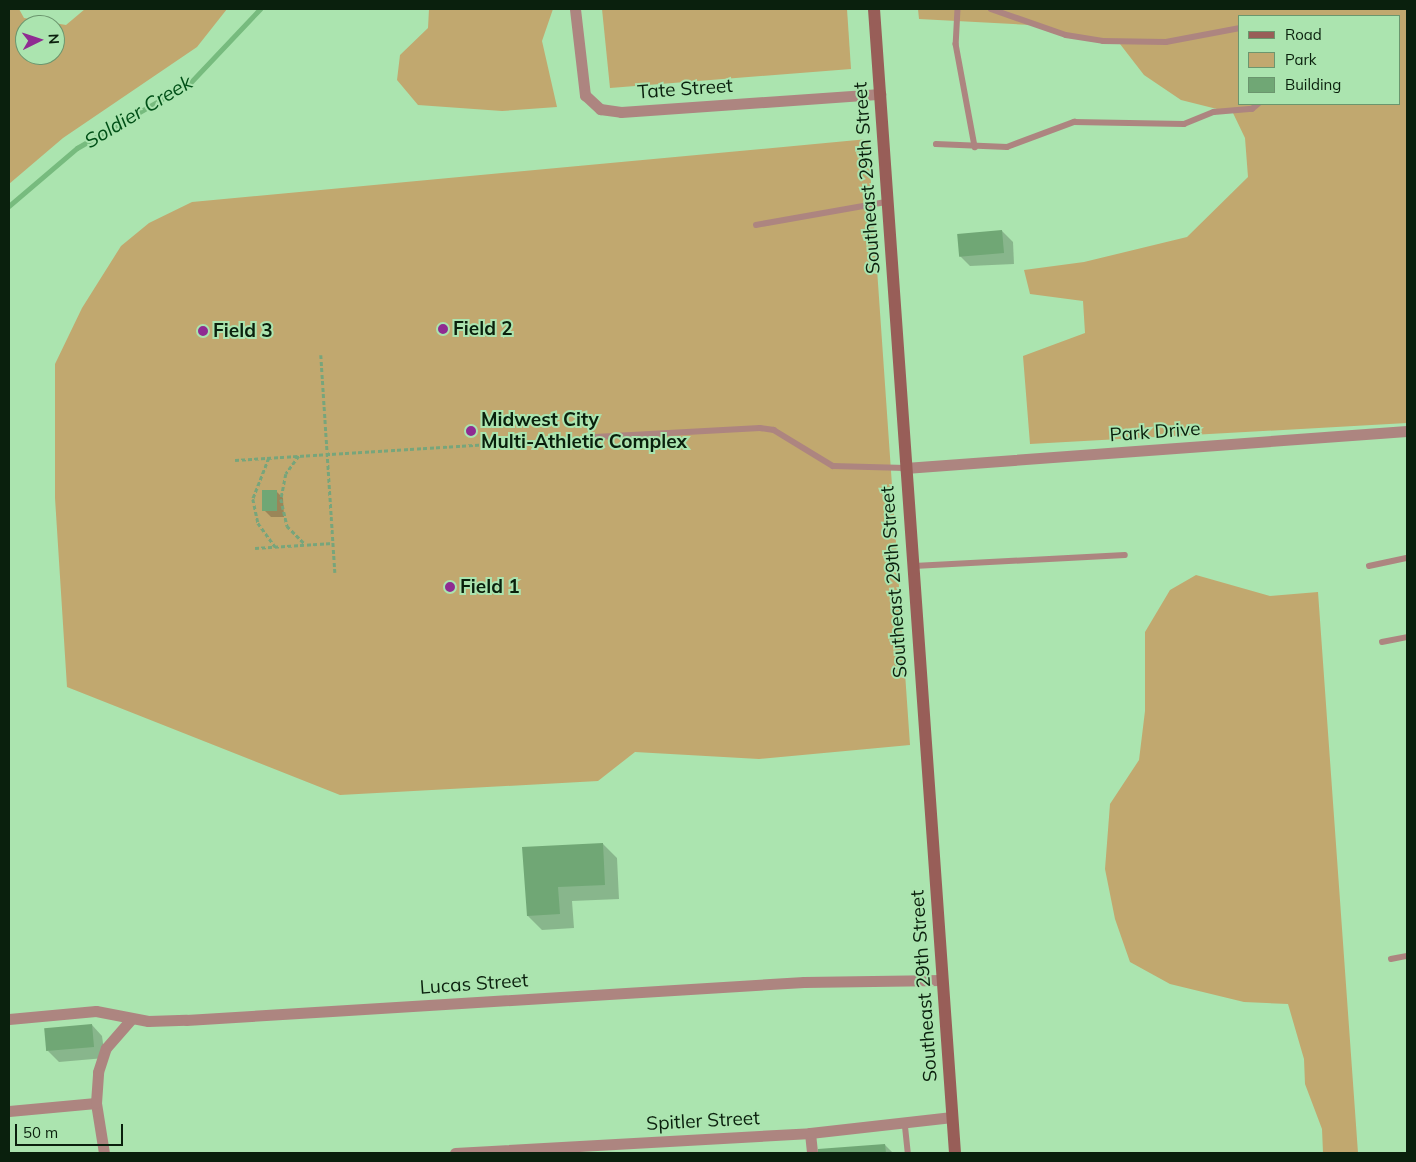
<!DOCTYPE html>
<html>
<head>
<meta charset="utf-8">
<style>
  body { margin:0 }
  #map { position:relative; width:1416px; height:1162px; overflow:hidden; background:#abe4af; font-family:Mulish,sans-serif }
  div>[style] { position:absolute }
  .green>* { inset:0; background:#c1a86f }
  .shadow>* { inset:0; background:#0003 }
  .stream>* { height:4.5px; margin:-2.25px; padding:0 2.25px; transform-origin:2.25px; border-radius:2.25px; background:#77bb7e }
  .building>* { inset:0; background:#70a775; transform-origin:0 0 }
  .path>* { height:2.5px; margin-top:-1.25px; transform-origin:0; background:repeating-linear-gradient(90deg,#77a57b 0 4px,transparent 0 6.5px) }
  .service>* { height:5.5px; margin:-2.75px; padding:0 2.75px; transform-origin:2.75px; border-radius:2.75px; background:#ad8580 }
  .minor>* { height:11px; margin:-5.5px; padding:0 5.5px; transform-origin:5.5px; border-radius:5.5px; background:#ad8580 }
  .secondary>* { height:12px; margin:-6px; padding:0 6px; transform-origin:6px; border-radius:6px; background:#985e58 }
  .dots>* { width:14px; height:14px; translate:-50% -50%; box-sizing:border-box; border:2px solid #abe4af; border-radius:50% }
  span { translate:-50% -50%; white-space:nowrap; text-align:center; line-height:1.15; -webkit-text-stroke:4px #abe4af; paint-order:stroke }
  .street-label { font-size:19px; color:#0a200d }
  .poi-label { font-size:19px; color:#0a200d; font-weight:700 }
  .left { translate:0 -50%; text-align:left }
  .water-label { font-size:20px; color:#005017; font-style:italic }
  .frame { position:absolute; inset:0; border:10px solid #0a200d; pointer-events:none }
  .legend { position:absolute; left:1238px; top:15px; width:162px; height:90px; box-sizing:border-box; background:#abe4af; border:1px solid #6b966e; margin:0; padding:6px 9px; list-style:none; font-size:15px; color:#0a200d }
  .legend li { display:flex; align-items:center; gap:10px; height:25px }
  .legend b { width:25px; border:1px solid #6b966e }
  .north { position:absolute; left:15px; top:15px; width:50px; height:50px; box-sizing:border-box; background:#abe4af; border:1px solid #6b966e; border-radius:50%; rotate:86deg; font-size:14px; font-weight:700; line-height:20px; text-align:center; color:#0a200d }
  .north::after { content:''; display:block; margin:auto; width:18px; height:22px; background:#8f2b92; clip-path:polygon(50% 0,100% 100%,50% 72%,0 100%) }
  .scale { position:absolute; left:15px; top:1124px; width:108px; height:22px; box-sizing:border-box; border:2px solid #0a200d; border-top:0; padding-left:6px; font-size:15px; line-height:18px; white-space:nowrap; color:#0a200d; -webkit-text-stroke:4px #abe4af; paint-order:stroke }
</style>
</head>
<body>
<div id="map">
  <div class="green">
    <i style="clip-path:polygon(evenodd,9px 9px,19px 9px,24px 18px,66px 25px,85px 9px,227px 9px,197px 47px,63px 138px,9px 184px,9px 9px,25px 25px,55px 25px,55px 55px,25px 55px,25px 25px)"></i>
    <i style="clip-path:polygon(429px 9px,553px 9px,542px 41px,557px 107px,502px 111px,418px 105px,397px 80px,400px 55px,428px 28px)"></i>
    <i style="clip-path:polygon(602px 9px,847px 9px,851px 69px,610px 88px)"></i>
    <i style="clip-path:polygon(evenodd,918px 9px,1407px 9px,1407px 423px,1030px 444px,1023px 356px,1085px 333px,1083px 301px,1030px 294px,1024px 270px,1084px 262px,1187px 237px,1248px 177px,1245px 138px,1233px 113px,1181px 100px,1144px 75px,1120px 44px,1031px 25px,919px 19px,918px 9px,1240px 16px,1400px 16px,1400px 104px,1240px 104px,1240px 16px)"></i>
    <i style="clip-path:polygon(868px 139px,910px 745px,759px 759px,635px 752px,598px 781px,340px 795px,67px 687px,55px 498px,55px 364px,82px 308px,121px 246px,149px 223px,192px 202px)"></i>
    <i style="clip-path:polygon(1196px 575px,1270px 596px,1318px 592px,1358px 1153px,1323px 1153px,1322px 1129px,1305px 1084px,1304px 1059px,1288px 1004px,1244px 1002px,1170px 984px,1130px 962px,1115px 919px,1105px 869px,1110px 804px,1139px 760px,1145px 711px,1145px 632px,1170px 590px)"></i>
  </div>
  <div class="shadow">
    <i style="clip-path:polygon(1002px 231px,1013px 242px,1014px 264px,970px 266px,960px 256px)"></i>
    <i style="clip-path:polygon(276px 491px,283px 498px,284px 517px,271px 517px,264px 510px)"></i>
    <i style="clip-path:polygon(603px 844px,617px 858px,619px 899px,572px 901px,574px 928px,542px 930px,528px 916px,524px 848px)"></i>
    <i style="clip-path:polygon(92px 1025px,102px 1036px,105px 1058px,59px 1062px,48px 1051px)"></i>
    <i style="clip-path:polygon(885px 1145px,893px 1153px,819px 1153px,819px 1150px)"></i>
  </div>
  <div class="stream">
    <i style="left:9px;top:206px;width:89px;rotate:-40.5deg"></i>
    <i style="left:77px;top:148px;width:130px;rotate:-29.9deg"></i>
    <i style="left:190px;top:83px;width:102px;rotate:-46.6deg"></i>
  </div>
  <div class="building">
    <i style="left:1002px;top:230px;width:23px;height:45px;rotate:85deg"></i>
    <i style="left:262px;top:490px;width:15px;height:21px"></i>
    <i style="clip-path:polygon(603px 843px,605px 885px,558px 887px,560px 914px,527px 916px,522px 847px)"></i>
    <i style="left:92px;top:1024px;width:23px;height:48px;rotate:85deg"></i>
    <i style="clip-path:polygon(885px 1144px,886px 1153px,818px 1153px,818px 1149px)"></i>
  </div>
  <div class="path">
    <i style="left:321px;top:355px;width:218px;rotate:86.3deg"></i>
    <i style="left:299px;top:456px;width:22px;rotate:126deg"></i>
    <i style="left:286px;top:474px;width:25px;rotate:101deg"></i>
    <i style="left:281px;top:499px;width:28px;rotate:77deg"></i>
    <i style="left:287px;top:526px;width:25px;rotate:45deg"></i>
    <i style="left:269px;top:458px;width:44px;rotate:111.3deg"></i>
    <i style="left:253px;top:499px;width:25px;rotate:78deg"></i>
    <i style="left:258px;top:523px;width:29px;rotate:54deg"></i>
    <i style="left:235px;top:460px;width:331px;rotate:-3.6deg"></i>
    <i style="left:255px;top:548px;width:78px;rotate:-3.7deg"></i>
  </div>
  <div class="service">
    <i style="left:958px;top:9px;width:35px;rotate:93deg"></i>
    <i style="left:956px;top:44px;width:105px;rotate:79.5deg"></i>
    <i style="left:991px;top:9px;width:79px;rotate:19.1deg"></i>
    <i style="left:1066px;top:35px;width:37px;rotate:9deg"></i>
    <i style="left:1103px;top:41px;width:63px;rotate:0.9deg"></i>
    <i style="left:1166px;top:42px;width:75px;rotate:-10.7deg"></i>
    <i style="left:936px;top:144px;width:71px;rotate:2.4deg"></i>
    <i style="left:1007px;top:147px;width:72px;rotate:-20.5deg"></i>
    <i style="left:1074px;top:122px;width:110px;rotate:1deg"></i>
    <i style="left:1184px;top:124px;width:32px;rotate:-22deg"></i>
    <i style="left:1214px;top:112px;width:38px;rotate:-5deg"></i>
    <i style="left:1252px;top:109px;width:8px;rotate:-40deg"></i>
    <i style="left:756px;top:225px;width:133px;rotate:-10deg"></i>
    <i style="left:595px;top:437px;width:165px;rotate:-3.1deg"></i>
    <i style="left:760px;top:428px;width:14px;rotate:8deg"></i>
    <i style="left:774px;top:430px;width:69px;rotate:31.4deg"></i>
    <i style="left:833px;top:466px;width:72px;rotate:1.6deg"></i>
    <i style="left:914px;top:566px;width:211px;rotate:-3deg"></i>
    <i style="left:1369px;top:566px;width:39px;rotate:-12deg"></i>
    <i style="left:1382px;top:642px;width:25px;rotate:-11deg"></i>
    <i style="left:1391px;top:959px;width:16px;rotate:-11deg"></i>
    <i style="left:905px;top:1122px;width:31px;rotate:84deg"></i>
  </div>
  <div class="minor">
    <i style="left:575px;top:9px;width:87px;rotate:83.4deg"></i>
    <i style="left:585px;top:95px;width:21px;rotate:43deg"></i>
    <i style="left:600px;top:109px;width:21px;rotate:8deg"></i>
    <i style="left:621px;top:112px;width:260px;rotate:-4deg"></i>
    <i style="left:905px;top:468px;width:503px;rotate:-4.22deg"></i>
    <i style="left:9px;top:1019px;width:87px;rotate:-5.3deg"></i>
    <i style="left:96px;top:1011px;width:53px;rotate:10.9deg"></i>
    <i style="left:148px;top:1021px;width:38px;rotate:-2deg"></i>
    <i style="left:186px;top:1020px;width:619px;rotate:-3.52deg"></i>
    <i style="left:804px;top:982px;width:138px;rotate:-0.8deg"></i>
    <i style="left:9px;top:1111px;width:87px;rotate:-5.3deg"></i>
    <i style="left:810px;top:1133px;width:20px;rotate:84deg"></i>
    <i style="left:104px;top:1153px;width:51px;rotate:-99.1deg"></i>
    <i style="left:96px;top:1103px;width:31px;rotate:-86deg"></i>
    <i style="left:98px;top:1072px;width:25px;rotate:-72deg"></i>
    <i style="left:106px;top:1048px;width:38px;rotate:-49deg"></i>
    <i style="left:455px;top:1153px;width:356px;rotate:-3.2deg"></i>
    <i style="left:810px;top:1133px;width:143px;rotate:-6.4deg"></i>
  </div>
  <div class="secondary">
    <i style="left:874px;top:9px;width:1147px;rotate:85.95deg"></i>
  </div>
  <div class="dots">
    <i style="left:443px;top:329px;background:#8f2b92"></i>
    <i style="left:203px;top:331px;background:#8f2b92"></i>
    <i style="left:471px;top:431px;background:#8f2b92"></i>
    <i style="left:450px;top:587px;background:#8f2b92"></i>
  </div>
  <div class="street-label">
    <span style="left:685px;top:89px;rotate:-4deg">Tate Street</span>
    <span style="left:867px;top:178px;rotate:-94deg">Southeast 29th Street</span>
    <span style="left:1155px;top:432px;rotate:-4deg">Park Drive</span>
    <span style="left:894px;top:582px;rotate:-94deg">Southeast 29th Street</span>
    <span style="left:474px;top:984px;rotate:-4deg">Lucas Street</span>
    <span style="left:924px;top:986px;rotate:-94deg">Southeast 29th Street</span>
    <span style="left:703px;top:1121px;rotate:-3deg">Spitler Street</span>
  </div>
  <div class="poi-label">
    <span class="left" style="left:453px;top:329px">Field 2</span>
    <span class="left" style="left:213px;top:331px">Field 3</span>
    <span class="left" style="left:481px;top:431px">Midwest City<br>Multi-Athletic Complex</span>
    <span class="left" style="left:460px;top:587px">Field 1</span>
  </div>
  <div class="water-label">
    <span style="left:138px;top:111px;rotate:-31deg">Soldier Creek</span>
  </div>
  <div class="frame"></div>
  <ul class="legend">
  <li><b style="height:6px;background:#985e58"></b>Road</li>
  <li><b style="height:14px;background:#c1a86f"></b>Park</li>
  <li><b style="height:14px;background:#70a775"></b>Building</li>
  </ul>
  <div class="north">N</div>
  <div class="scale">50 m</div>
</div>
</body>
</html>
